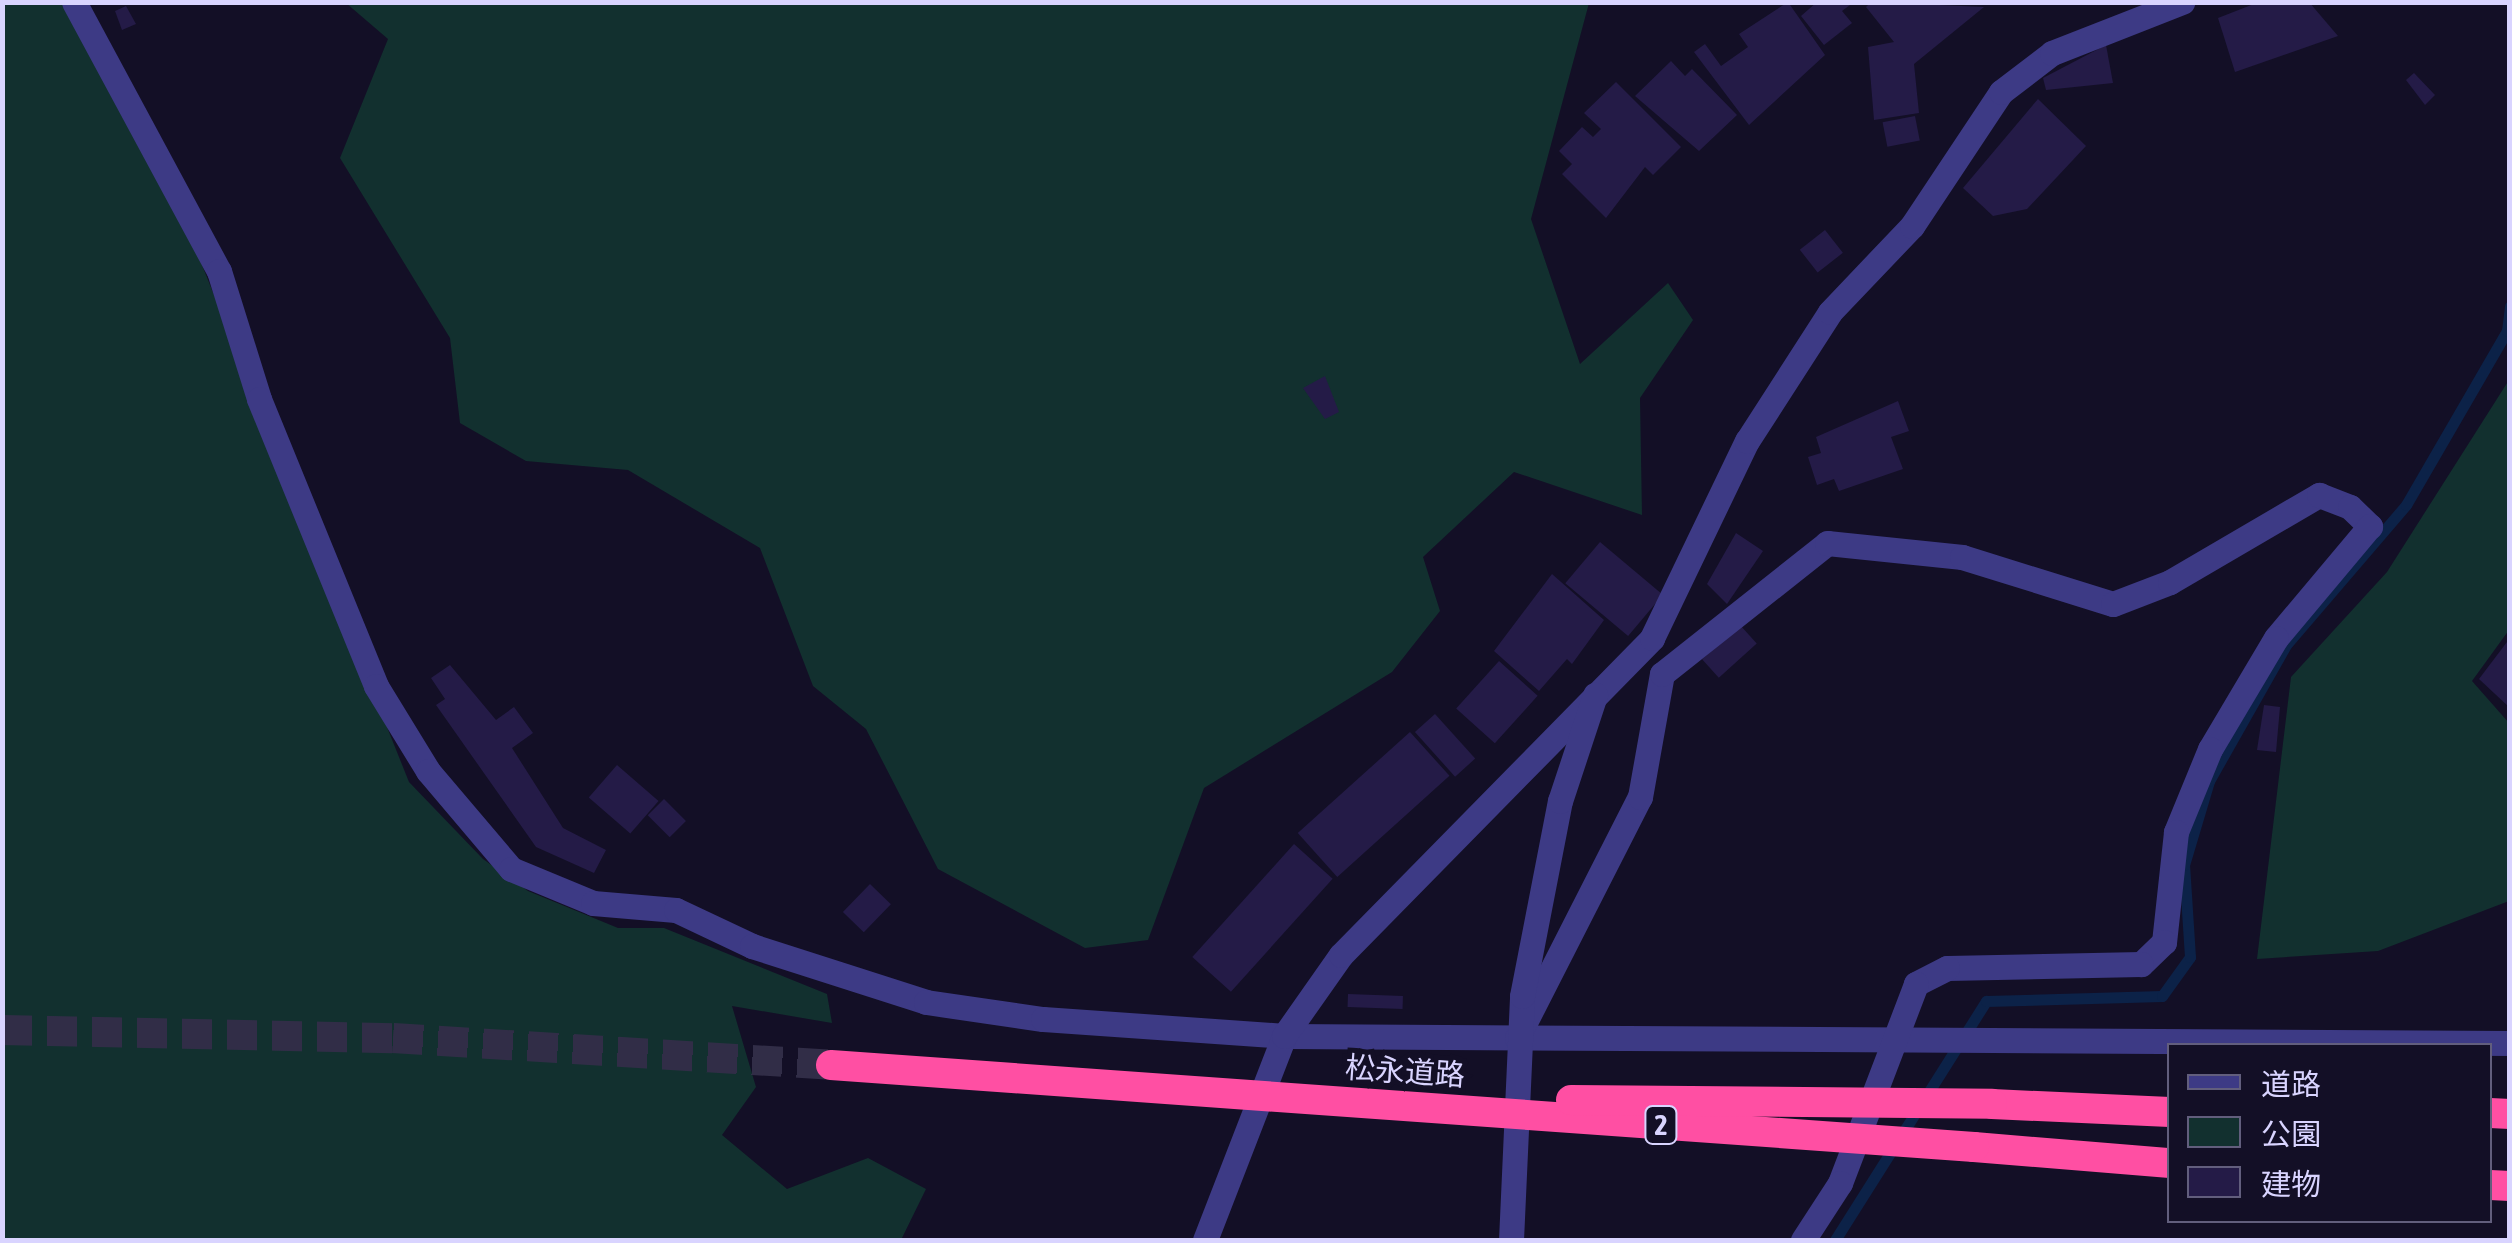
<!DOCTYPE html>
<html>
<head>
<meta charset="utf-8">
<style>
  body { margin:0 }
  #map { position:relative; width:2512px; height:1243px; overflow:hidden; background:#130f26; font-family:"Asap Condensed","Noto Sans JP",sans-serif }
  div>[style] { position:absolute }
  .green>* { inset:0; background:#12302f }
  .stream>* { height:11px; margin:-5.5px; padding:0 5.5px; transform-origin:5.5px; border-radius:5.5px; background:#0c2248 }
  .building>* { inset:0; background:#241b47; transform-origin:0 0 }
  .highway-tunnel>* { height:30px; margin-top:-15px; transform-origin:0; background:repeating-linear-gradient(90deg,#312d47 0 30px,transparent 0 45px) }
  .minor>* { height:25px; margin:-12.5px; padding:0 12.5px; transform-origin:12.5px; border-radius:12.5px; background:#3d3a85 }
  .highway>* { height:30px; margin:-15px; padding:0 15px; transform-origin:15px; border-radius:15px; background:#ff4fa3 }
  .highway-bridge>* { height:30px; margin:-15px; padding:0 15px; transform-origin:15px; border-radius:15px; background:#ff4fa3 }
  span { translate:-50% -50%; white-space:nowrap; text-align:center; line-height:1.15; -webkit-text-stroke:10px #130f26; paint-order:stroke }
  .shield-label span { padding:2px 8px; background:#130f26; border:2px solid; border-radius:8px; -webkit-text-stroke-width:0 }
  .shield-label { font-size:28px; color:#d9d4ff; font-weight:700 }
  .street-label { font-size:30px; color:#d9d4ff }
  .frame { position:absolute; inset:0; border:5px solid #d9d4ff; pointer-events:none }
  .legend { position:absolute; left:2167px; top:1043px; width:325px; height:180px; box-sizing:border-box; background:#130f26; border:2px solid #625e7d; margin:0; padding:12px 18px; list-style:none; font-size:30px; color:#d9d4ff }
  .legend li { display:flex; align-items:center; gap:20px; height:50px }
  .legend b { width:50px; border:2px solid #625e7d }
</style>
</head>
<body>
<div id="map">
  <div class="green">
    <i style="clip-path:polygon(2px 3px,64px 3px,192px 240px,409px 782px,483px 859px,528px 891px,618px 928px,664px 928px,827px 994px,832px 1023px,732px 1006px,756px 1087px,722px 1135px,787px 1189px,868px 1158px,926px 1189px,901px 1240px,3px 1240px)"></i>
    <i style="clip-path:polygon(346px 3px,1589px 3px,1531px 219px,1580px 364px,1668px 283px,1693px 320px,1640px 398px,1642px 515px,1514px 472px,1423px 557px,1440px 611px,1392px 672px,1204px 788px,1148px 940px,1085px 948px,938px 869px,866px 729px,813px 686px,760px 548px,628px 470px,526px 461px,460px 423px,450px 338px,340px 158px,388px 39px)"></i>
    <i style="clip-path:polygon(2509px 380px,2509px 630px,2472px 681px,2509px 723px,2509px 901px,2378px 951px,2257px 959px,2291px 677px,2387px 572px)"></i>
  </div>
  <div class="stream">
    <i style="left:1835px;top:1240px;width:283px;rotate:-57.7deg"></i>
    <i style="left:1986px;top:1001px;width:176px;rotate:-1.6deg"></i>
    <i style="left:2162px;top:996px;width:48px;rotate:-54.3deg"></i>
    <i style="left:2190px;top:957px;width:92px;rotate:-93.7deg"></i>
    <i style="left:2184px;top:865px;width:88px;rotate:-73.4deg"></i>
    <i style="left:2209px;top:781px;width:156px;rotate:-60.5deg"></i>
    <i style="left:2286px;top:645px;width:184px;rotate:-49.4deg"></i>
    <i style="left:2406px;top:505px;width:201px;rotate:-59.9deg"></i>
    <i style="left:2507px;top:331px;width:25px;rotate:-83deg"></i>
  </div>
  <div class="building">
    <i style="clip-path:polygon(1788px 2px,1825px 55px,1749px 125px,1694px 52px,1705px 44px,1721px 66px,1748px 47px,1739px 34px)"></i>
    <i style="clip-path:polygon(1817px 2px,1850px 5px,1842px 11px,1852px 23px,1824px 45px,1801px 16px)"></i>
    <i style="clip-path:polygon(1871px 2px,1984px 7px,1914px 64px,1919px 113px,1874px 120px,1868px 47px,1894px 42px,1866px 7px)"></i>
    <i style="clip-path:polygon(2259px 2px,2309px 2px,2338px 36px,2235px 72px,2218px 18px)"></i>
    <i style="clip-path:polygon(126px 6px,136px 24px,122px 30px,115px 11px)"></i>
    <i style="clip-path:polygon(2106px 45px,2113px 83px,2046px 90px,2043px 78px)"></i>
    <i style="clip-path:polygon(1671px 61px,1685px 76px,1692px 69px,1737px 115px,1699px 151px,1635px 96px)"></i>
    <i style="clip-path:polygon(2414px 73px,2435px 95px,2425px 105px,2406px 80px)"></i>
    <i style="clip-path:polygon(1616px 82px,1681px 147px,1653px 175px,1645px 167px,1606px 218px,1562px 174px,1572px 164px,1559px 151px,1582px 127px,1593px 137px,1601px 129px,1584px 113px)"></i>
    <i style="clip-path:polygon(2038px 99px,2086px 146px,2027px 209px,1993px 216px,1963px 188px)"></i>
    <i style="left:1915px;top:116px;width:25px;height:33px;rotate:79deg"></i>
    <i style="left:1825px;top:230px;width:29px;height:32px;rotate:52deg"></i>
    <i style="clip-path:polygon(1325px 376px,1339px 412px,1325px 419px,1303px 388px)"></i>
    <i style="clip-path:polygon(1898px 401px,1909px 431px,1891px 437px,1903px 469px,1839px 491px,1834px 479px,1817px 485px,1808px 457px,1821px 453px,1816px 437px)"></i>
    <i style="clip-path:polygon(1736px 533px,1763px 551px,1727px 604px,1707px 584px)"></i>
    <i style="left:1600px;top:542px;width:82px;height:54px;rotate:40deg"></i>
    <i style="clip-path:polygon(1552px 574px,1604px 620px,1572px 664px,1567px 659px,1539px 691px,1494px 651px)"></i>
    <i style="left:1740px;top:625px;width:25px;height:51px;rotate:48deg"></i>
    <i style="clip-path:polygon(2510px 638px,2510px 708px,2479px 679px)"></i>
    <i style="left:1499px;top:661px;width:52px;height:64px;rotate:42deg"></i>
    <i style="clip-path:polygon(450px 665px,496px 720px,514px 707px,533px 733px,512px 748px,563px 828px,606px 850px,594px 873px,536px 847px,436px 705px,445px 699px,431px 678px)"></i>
    <i style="clip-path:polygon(2264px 705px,2280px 707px,2276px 752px,2257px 750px)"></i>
    <i style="left:1435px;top:714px;width:60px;height:27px;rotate:48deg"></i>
    <i style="left:1410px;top:732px;width:59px;height:151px;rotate:48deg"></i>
    <i style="left:617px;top:765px;width:55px;height:43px;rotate:41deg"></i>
    <i style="left:664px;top:799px;width:31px;height:23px;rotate:45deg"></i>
    <i style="left:1294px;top:844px;width:52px;height:152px;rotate:42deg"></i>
    <i style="left:870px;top:884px;width:29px;height:39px;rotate:44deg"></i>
    <i style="left:1348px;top:994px;width:55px;height:13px;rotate:2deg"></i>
  </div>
  <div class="highway-tunnel">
    <i style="left:2px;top:1030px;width:391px;rotate:1.2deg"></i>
    <i style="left:393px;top:1038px;width:439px;rotate:3.5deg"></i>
  </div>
  <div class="minor">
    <i style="left:74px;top:2px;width:306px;rotate:61.7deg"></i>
    <i style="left:219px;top:271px;width:134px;rotate:72.6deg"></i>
    <i style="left:259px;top:399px;width:310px;rotate:67.8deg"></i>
    <i style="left:376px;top:686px;width:100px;rotate:58.5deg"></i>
    <i style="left:428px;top:771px;width:128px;rotate:49.7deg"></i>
    <i style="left:511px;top:869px;width:89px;rotate:22.5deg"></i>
    <i style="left:593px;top:903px;width:83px;rotate:4.8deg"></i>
    <i style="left:676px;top:910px;width:84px;rotate:25.3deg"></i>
    <i style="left:752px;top:946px;width:183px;rotate:17.8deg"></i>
    <i style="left:926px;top:1002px;width:118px;rotate:8.3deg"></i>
    <i style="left:1043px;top:1019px;width:242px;rotate:4deg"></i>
    <i style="left:1284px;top:1036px;width:1226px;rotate:0.33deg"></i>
    <i style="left:1517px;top:1038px;width:271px;rotate:-63deg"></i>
    <i style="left:1640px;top:797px;width:125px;rotate:-79.9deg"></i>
    <i style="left:1662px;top:674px;width:211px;rotate:-38.4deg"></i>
    <i style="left:1827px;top:543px;width:136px;rotate:5.9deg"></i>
    <i style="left:1962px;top:557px;width:158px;rotate:17.3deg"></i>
    <i style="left:2113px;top:604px;width:61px;rotate:-21.1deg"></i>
    <i style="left:2170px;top:582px;width:173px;rotate:-30.3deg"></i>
    <i style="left:2319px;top:495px;width:33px;rotate:21deg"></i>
    <i style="left:2350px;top:507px;width:28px;rotate:44deg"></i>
    <i style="left:2370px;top:526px;width:146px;rotate:130deg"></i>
    <i style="left:2276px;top:638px;width:129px;rotate:120.7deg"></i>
    <i style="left:2210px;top:749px;width:90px;rotate:112.3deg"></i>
    <i style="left:2176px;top:832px;width:111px;rotate:96.2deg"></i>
    <i style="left:2164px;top:942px;width:32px;rotate:136deg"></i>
    <i style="left:2141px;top:964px;width:194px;rotate:178.8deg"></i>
    <i style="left:1947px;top:968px;width:35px;rotate:153deg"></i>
    <i style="left:1916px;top:984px;width:213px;rotate:110.9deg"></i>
    <i style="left:1840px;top:1183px;width:68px;rotate:123deg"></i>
    <i style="left:1205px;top:1240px;width:219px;rotate:-68.8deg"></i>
    <i style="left:1284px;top:1036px;width:99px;rotate:-54.9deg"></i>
    <i style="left:1341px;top:955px;width:444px;rotate:-45.5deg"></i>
    <i style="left:1652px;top:638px;width:219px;rotate:-64.3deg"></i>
    <i style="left:1747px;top:441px;width:153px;rotate:-57.2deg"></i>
    <i style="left:1830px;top:312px;width:119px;rotate:-46.4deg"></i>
    <i style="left:1912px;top:226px;width:161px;rotate:-56.4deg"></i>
    <i style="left:2001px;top:92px;width:64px;rotate:-37.4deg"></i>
    <i style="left:2052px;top:53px;width:140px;rotate:-21.4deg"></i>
    <i style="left:1511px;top:1240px;width:244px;rotate:-87.4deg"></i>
    <i style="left:1522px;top:996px;width:199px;rotate:-79deg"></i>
    <i style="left:1560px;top:801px;width:112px;rotate:-71.7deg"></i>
  </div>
  <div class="highway">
    <i style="left:1992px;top:1104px;width:178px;rotate:2.6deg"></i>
    <i style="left:2490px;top:1113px;width:20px;rotate:3deg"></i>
    <i style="left:1974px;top:1147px;width:197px;rotate:4.7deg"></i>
    <i style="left:2490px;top:1185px;width:20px;rotate:3deg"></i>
  </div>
  <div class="highway-bridge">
    <i style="left:831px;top:1065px;width:1146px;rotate:4.1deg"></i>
    <i style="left:1571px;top:1100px;width:421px;rotate:0.5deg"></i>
  </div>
  <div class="shield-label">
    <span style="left:1661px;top:1125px">2</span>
  </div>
  <div class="street-label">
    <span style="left:1405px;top:1071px;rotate:4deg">松永道路</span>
  </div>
  <div class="frame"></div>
  <ul class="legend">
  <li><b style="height:12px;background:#3d3a85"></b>道路</li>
  <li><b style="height:28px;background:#12302f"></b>公園</li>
  <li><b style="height:28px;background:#241b47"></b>建物</li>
  </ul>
</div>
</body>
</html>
